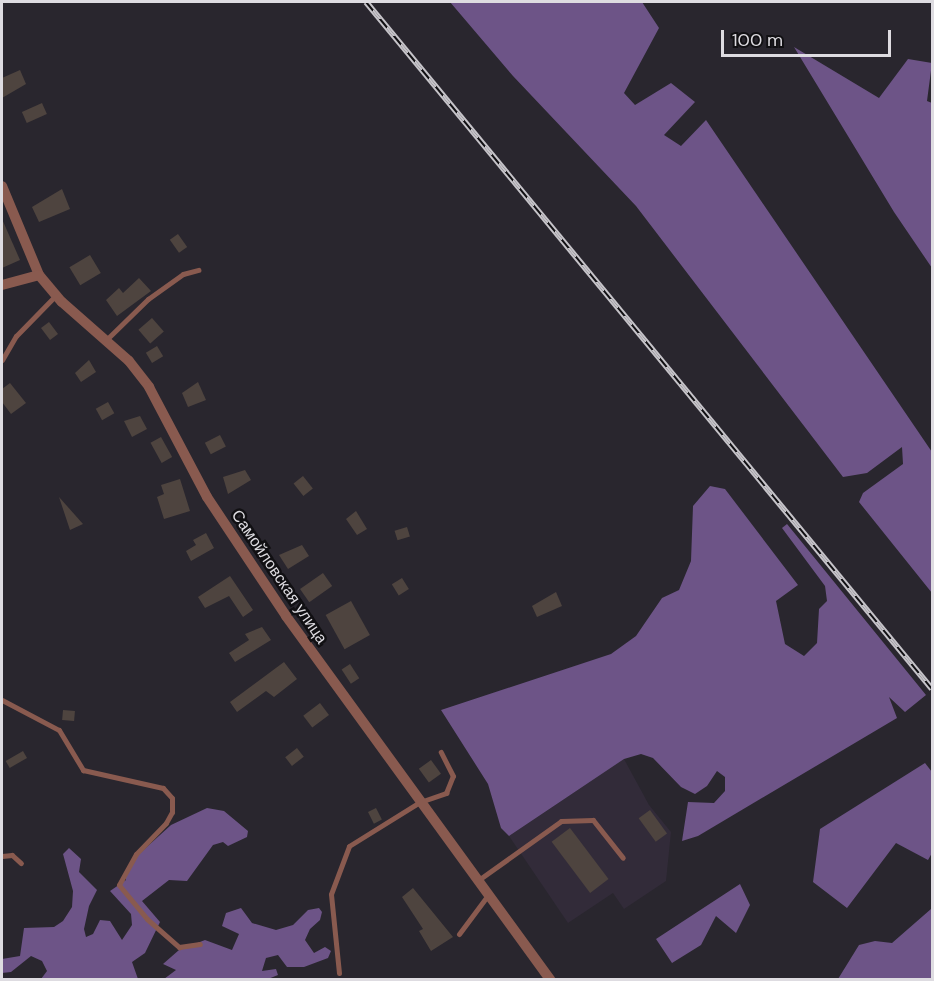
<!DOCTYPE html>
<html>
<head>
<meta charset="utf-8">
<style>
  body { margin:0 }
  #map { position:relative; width:934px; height:981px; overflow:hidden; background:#29262e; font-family:"DM Sans",sans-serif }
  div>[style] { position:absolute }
  .built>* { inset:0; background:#322b39 }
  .forest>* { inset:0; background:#6d5487 }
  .building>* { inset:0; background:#4e443f; transform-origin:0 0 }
  .lane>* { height:5px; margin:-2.5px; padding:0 2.5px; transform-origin:2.5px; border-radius:2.5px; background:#895a4f }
  .street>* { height:10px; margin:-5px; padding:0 5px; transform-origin:5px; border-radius:5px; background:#895a4f }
  .rail>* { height:6px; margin-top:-3px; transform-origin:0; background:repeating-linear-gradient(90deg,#111013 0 11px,#c6c4c9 0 22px); box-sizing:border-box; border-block:2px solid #c6c4c9 }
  span { translate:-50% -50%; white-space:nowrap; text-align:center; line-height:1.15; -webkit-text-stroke:5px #111013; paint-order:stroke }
  .street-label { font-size:16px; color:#dedce1 }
  .frame { position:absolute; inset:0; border:3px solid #dedce1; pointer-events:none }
  .scale { position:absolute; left:721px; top:30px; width:170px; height:27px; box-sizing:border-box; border:3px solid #dedce1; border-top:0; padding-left:8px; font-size:18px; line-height:21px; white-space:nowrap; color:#dedce1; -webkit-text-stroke:4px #111013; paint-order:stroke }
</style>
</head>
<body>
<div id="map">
  <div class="built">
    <i style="clip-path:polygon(624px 759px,649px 805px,671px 832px,666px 881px,624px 909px,613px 893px,568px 923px,509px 836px)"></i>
  </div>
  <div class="forest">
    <i style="clip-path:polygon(450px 2px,642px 2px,659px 28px,624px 93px,635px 105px,671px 83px,695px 102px,664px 135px,681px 146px,706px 120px,932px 452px,932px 593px,859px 502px,863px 493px,903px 464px,902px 447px,867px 473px,843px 477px,636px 206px,513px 76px)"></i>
    <i style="clip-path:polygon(794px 47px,879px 98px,908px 59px,932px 63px,927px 101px,932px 103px,932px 268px,894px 212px)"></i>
    <i style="clip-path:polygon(710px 486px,725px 489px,798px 585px,776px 601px,785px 644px,804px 656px,817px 643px,819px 609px,827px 601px,825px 586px,782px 528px,787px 524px,926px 695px,905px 712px,889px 697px,897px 718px,698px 836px,682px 841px,688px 802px,714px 803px,725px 791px,725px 777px,717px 771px,707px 786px,695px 794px,681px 787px,653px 758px,641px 754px,624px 759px,509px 836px,501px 828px,488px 784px,441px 710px,611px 654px,636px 636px,662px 598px,679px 590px,691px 561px,693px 506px)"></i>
    <i style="clip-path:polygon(925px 763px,932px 772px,932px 853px,928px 860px,896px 843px,847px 908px,813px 882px,820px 829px)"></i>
    <i style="clip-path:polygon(207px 808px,224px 811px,248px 831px,247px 837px,228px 846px,223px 842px,213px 845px,187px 881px,169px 880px,142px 901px,160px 922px,145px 953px,132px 962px,138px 979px,41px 979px,47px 971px,42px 961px,31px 956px,11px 972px,2px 973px,2px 959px,20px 956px,24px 928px,54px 927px,63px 921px,72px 907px,73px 891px,63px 854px,69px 848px,81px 859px,79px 872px,97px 890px,89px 906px,84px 929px,86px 937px,93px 934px,100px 920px,110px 921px,122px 940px,132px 925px,131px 914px,110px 891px,126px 880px,126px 869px,138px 855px,171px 825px)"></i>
    <i style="clip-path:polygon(740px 884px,750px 905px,736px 933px,716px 916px,701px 945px,672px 963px,656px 939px)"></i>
    <i style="clip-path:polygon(241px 908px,252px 923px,276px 930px,293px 925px,308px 910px,319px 908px,322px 912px,320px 920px,310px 929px,305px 940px,314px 953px,325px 947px,331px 951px,328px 958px,304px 967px,287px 967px,278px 955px,266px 958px,262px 971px,276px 969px,278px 975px,268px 979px,164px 979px,176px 970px,163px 964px,179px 950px,205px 940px,232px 950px,239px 934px,222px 926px,226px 913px)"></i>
    <i style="clip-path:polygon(931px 909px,932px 979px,838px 979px,859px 945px,875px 941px,892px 943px)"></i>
  </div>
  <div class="building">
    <i style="clip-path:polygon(20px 70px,26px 84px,2px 98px,2px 78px)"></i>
    <i style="left:42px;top:103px;width:12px;height:22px;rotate:66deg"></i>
    <i style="clip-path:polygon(62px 189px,70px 209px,39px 222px,32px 207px)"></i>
    <i style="clip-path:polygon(2px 219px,20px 260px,2px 268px)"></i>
    <i style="left:178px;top:234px;width:16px;height:10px;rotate:55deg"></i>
    <i style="left:90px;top:255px;width:21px;height:24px;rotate:59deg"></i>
    <i style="clip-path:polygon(139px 278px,151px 291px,117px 316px,106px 300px,119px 288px,123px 293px)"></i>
    <i style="left:152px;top:318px;width:18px;height:18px;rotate:49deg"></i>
    <i style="left:49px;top:322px;width:15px;height:10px;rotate:53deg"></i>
    <i style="left:157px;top:346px;width:12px;height:13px;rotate:59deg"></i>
    <i style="clip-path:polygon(89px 360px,96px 372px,81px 382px,75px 373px)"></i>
    <i style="clip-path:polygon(198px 382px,206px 400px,188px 407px,182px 393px)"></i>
    <i style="clip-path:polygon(10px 383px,26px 403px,11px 414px,2px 402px,2px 389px)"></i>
    <i style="left:108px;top:402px;width:13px;height:14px;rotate:61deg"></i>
    <i style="clip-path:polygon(140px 416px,147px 429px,132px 437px,124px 421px)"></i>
    <i style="left:220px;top:435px;width:13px;height:17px;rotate:63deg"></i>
    <i style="left:161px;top:437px;width:23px;height:12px;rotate:61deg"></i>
    <i style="clip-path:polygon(245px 470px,251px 480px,228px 494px,223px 477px)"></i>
    <i style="left:303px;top:476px;width:16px;height:12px;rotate:52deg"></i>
    <i style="clip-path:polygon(180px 479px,190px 511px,164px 519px,157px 497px,164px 494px,161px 485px)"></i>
    <i style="clip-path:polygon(59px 497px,83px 524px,70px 530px)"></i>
    <i style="clip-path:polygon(356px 511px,367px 529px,357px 535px,346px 519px)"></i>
    <i style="left:407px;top:527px;width:10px;height:13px;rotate:73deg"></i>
    <i style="clip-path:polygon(206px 533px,214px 548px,191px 561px,186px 551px,196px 545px,193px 540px)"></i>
    <i style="clip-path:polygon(302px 545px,309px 556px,288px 569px,279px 555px)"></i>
    <i style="left:323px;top:573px;width:16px;height:28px;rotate:55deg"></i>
    <i style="clip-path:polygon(230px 576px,253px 610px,243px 617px,229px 596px,205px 608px,198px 597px)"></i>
    <i style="left:402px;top:578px;width:13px;height:12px;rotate:58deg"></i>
    <i style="clip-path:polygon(556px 592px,562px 606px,537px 617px,532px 606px)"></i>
    <i style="left:351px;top:601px;width:39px;height:29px;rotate:61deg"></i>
    <i style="clip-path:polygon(262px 627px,271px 640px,235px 662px,229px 653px,249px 640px,245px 634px)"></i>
    <i style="clip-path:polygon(284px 662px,297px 679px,274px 697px,266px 691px,237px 712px,230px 702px)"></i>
    <i style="left:350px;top:664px;width:17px;height:10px;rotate:57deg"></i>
    <i style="left:320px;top:703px;width:15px;height:21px;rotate:53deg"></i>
    <i style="left:63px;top:710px;width:12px;height:10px;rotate:5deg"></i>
    <i style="left:297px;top:748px;width:11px;height:15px;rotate:52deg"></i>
    <i style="left:23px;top:751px;width:8px;height:20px;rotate:60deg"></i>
    <i style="left:431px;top:760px;width:17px;height:15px;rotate:54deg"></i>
    <i style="left:376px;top:808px;width:13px;height:9px;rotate:63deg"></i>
    <i style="left:650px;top:810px;width:29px;height:14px;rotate:54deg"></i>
    <i style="left:570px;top:828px;width:64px;height:23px;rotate:53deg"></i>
    <i style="clip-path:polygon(413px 888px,453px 937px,431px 951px,419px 931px,423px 929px,402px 897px)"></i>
  </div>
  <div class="lane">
    <i style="left:106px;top:340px;width:59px;rotate:-44.3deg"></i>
    <i style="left:148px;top:299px;width:43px;rotate:-35.5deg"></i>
    <i style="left:183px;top:274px;width:16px;rotate:-15deg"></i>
    <i style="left:2px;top:360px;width:28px;rotate:-60deg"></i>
    <i style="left:16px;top:336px;width:57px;rotate:-45.7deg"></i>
    <i style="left:2px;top:700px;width:64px;rotate:27.8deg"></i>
    <i style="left:59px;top:730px;width:47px;rotate:59deg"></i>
    <i style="left:83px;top:770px;width:82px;rotate:12.7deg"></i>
    <i style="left:163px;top:788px;width:13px;rotate:48deg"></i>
    <i style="left:172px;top:798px;width:14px;rotate:90deg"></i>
    <i style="left:172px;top:812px;width:13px;rotate:119deg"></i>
    <i style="left:166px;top:823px;width:43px;rotate:134.1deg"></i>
    <i style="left:136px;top:854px;width:35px;rotate:119deg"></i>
    <i style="left:119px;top:885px;width:44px;rotate:50.5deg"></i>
    <i style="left:147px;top:919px;width:43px;rotate:41.2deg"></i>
    <i style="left:179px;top:947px;width:21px;rotate:-8deg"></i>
    <i style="left:2px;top:856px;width:10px;rotate:-6deg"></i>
    <i style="left:12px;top:855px;width:12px;rotate:42deg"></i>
    <i style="left:477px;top:881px;width:103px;rotate:-35.5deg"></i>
    <i style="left:561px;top:821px;width:32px;rotate:-2deg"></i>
    <i style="left:593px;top:820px;width:48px;rotate:51.7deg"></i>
    <i style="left:459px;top:934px;width:49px;rotate:-53.4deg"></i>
    <i style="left:339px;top:973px;width:79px;rotate:-95.8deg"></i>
    <i style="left:331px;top:894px;width:51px;rotate:-69.4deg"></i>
    <i style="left:349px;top:846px;width:84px;rotate:-31.8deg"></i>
    <i style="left:420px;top:802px;width:28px;rotate:-19deg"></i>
    <i style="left:446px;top:793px;width:18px;rotate:-68deg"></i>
    <i style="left:453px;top:776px;width:27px;rotate:-117deg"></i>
  </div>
  <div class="street">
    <i style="left:2px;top:186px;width:96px;rotate:67.4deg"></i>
    <i style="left:39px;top:275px;width:35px;rotate:50deg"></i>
    <i style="left:62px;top:302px;width:89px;rotate:41.4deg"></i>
    <i style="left:129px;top:361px;width:33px;rotate:52deg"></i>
    <i style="left:149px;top:387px;width:124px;rotate:62.2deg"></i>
    <i style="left:207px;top:497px;width:143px;rotate:56.4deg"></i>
    <i style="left:286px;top:616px;width:450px;rotate:54deg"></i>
    <i style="left:2px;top:285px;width:38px;rotate:-15deg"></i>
  </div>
  <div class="rail">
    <i style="left:366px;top:2px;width:890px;rotate:50.52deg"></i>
  </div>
  <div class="street-label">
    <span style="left:279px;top:577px;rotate:56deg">Самойловская улица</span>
  </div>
  <div class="frame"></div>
  <div class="scale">100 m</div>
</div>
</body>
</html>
